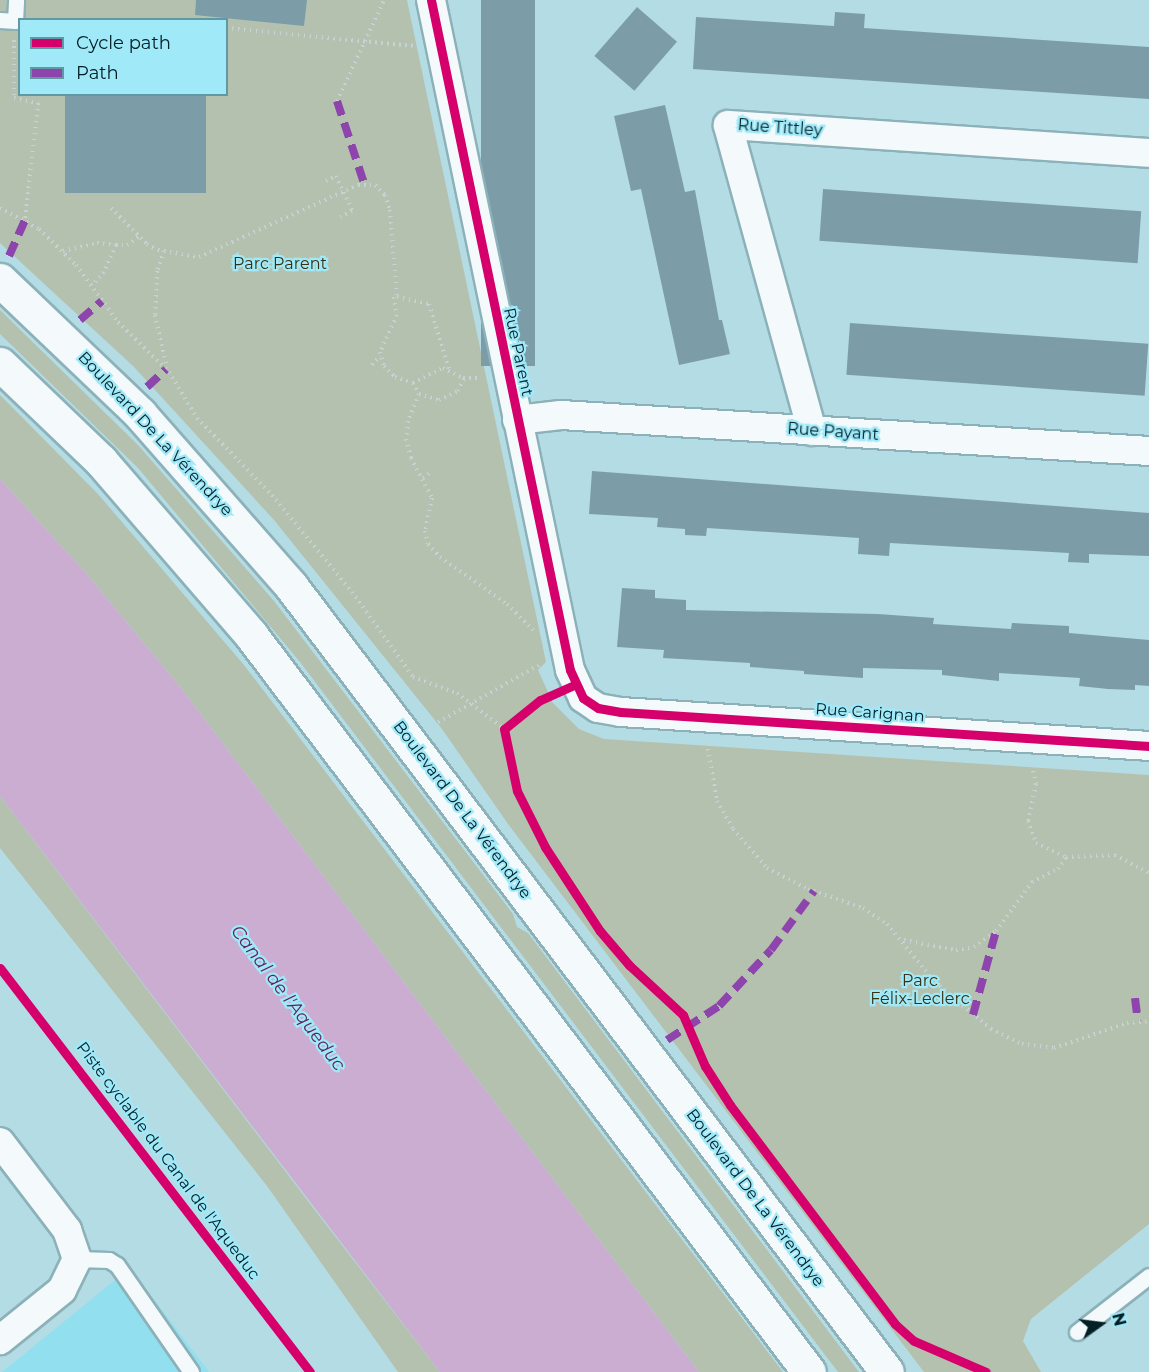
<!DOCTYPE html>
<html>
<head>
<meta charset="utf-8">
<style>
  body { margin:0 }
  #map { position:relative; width:1149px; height:1372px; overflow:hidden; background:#b4dce5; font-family:Montserrat,sans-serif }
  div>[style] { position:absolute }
  .built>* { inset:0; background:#91dfef }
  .green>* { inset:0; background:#b5c1af }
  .water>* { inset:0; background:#caadd1 }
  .building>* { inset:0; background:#7c9da8; transform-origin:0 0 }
  .path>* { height:4px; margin-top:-2px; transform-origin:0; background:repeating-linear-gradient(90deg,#c6d3d5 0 1.5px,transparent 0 6px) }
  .roads { filter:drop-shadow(2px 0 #8cb1b9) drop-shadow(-2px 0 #8cb1b9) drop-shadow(0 2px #8cb1b9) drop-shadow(0 -2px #8cb1b9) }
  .service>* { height:15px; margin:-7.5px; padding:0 7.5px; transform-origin:7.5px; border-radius:7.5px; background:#f4fafb }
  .minor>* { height:28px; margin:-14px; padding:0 14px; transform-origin:14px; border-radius:14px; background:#f4fafb }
  .secondary>* { height:33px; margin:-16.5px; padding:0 16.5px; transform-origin:16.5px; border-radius:16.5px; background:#f4fafb }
  .quiet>* { height:8px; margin-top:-4px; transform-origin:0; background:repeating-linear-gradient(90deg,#8e44ad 0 15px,transparent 0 23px) }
  .cycleway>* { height:9px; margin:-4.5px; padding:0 4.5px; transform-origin:4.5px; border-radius:4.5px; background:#d6006c }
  span { translate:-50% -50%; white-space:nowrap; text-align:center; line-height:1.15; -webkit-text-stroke:4.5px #a0e9f9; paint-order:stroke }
  .street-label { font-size:16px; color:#011f25 }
  .park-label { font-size:16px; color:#393010 }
  .water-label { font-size:18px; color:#621e59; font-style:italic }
  .legend { position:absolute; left:18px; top:18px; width:210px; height:78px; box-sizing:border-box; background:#a0e9f9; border:2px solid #6098a4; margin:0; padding:8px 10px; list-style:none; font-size:18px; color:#011f25 }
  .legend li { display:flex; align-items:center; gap:12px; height:30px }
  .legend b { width:30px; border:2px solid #6098a4 }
  .north { position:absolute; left:1071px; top:1294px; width:60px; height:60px; -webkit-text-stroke:4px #a0e9f9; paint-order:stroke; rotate:76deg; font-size:16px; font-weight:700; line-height:24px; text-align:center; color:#011f25 }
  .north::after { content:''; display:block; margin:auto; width:21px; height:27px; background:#011f25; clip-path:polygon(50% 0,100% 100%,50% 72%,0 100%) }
</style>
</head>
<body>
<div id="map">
  <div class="built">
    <i style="clip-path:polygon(130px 1268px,209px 1372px,2px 1372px)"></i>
  </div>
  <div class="green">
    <i style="clip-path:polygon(evenodd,0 0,407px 0,546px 662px,538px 670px,553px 703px,579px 729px,604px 739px,1149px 775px,1149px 1224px,1031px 1319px,1023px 1341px,1041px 1372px,924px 1372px,508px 824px,442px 729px,274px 520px,134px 367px,0 243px,0 0,20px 20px,226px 20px,226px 94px,20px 94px,20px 20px)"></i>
    <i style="clip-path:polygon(0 310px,138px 445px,274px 601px,513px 914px,517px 927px,528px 933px,859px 1372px,838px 1372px,300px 662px,138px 468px,0 334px)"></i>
    <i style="clip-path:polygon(0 395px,98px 494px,244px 665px,783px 1372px,699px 1372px,181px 688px,85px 572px,0 479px)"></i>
    <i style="clip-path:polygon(0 796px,311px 1205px,440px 1372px,398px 1372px,267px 1186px,0 848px)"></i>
  </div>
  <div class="water">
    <i style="clip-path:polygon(0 479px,85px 572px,181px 688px,699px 1372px,440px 1372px,0 796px)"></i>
  </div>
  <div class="building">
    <i style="clip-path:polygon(196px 0,307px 0,304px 26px,195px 15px)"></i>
    <i style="left:481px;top:0;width:54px;height:366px"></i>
    <i style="left:637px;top:7px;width:53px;height:65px;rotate:41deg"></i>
    <i style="clip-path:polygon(835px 12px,865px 14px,864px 28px,1149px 47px,1149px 99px,693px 69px,696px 17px,834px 26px)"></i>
    <i style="left:65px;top:94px;width:141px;height:99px"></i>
    <i style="clip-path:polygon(665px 105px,685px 192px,695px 190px,719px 320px,722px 320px,730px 354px,679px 365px,641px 189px,631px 191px,614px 116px)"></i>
    <i style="left:823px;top:189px;width:319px;height:52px;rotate:4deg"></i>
    <i style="left:850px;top:323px;width:299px;height:52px;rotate:4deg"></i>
    <i style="clip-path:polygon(592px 471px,1149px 513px,1149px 556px,1089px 554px,1089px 563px,1068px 562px,1069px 553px,890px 543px,889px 556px,858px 554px,859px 538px,707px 528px,706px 536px,685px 535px,685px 529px,657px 527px,658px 518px,589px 514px)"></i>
    <i style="clip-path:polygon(622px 588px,655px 590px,655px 598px,686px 600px,686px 610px,878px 614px,934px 618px,933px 624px,1011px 629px,1012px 623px,1069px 626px,1069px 633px,1149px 640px,1149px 686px,1135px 685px,1135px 690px,1108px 689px,1079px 686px,1080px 678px,999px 673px,999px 681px,942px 675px,942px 670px,863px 668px,863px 678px,804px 674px,804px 671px,750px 667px,750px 663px,663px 658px,664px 650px,617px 647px)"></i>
  </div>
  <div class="path">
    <i style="left:226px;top:28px;width:189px;rotate:5.5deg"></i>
    <i style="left:14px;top:40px;width:58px;rotate:90deg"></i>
    <i style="left:14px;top:98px;width:25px;rotate:12deg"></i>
    <i style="left:38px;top:103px;width:118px;rotate:96.3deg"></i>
    <i style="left:337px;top:101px;width:111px;rotate:-65deg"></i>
    <i style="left:326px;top:181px;width:11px;rotate:-27deg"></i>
    <i style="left:336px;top:176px;width:38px;rotate:65deg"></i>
    <i style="left:352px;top:211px;width:13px;rotate:153deg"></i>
    <i style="left:0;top:208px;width:44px;rotate:28.3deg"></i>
    <i style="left:39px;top:229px;width:52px;rotate:44.2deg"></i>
    <i style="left:76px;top:265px;width:71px;rotate:53.6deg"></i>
    <i style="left:118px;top:322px;width:71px;rotate:44.4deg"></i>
    <i style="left:169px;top:372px;width:54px;rotate:58.7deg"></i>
    <i style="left:197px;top:418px;width:107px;rotate:45.8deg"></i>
    <i style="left:272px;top:495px;width:126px;rotate:50.5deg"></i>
    <i style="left:352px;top:592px;width:105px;rotate:54.3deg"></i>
    <i style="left:413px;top:677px;width:47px;rotate:20deg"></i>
    <i style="left:457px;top:693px;width:59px;rotate:37.5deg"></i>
    <i style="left:111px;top:208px;width:51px;rotate:45deg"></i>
    <i style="left:147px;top:244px;width:13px;rotate:29deg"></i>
    <i style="left:158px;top:250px;width:42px;rotate:9.7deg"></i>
    <i style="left:199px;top:257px;width:175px;rotate:-24.4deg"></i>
    <i style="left:358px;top:185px;width:17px"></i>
    <i style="left:375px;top:185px;width:14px;rotate:45deg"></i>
    <i style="left:385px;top:195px;width:16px;rotate:72deg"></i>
    <i style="left:390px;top:210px;width:87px;rotate:85.4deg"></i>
    <i style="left:397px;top:297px;width:33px;rotate:12deg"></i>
    <i style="left:429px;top:304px;width:68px;rotate:72.9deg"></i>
    <i style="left:116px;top:245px;width:11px"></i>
    <i style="left:127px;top:245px;width:14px;rotate:-34deg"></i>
    <i style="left:63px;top:251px;width:35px;rotate:-13deg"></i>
    <i style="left:97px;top:243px;width:19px;rotate:6deg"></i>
    <i style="left:116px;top:245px;width:30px;rotate:114deg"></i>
    <i style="left:104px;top:272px;width:18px;rotate:131deg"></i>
    <i style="left:164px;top:251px;width:21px;rotate:109deg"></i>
    <i style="left:157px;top:271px;width:44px;rotate:92.6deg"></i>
    <i style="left:155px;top:315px;width:54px;rotate:77.2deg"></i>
    <i style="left:394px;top:297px;width:18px;rotate:81deg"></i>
    <i style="left:397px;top:315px;width:41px;rotate:114.7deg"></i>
    <i style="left:380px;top:352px;width:15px;rotate:74deg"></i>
    <i style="left:384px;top:366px;width:16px;rotate:45deg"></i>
    <i style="left:395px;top:377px;width:19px;rotate:18deg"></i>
    <i style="left:413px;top:383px;width:34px;rotate:-27deg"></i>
    <i style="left:443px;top:368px;width:22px;rotate:27deg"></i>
    <i style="left:463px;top:378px;width:18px"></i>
    <i style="left:372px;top:365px;width:12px;rotate:-48deg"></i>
    <i style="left:413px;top:383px;width:13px;rotate:61deg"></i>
    <i style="left:419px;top:394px;width:21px;rotate:17deg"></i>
    <i style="left:439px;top:400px;width:21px;rotate:-25deg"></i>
    <i style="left:458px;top:391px;width:14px;rotate:-65deg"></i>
    <i style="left:419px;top:394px;width:29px;rotate:112deg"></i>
    <i style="left:408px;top:421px;width:18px;rotate:96deg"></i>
    <i style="left:406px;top:439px;width:20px;rotate:75deg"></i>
    <i style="left:411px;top:458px;width:45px;rotate:62.3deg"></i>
    <i style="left:432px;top:498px;width:34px;rotate:102deg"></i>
    <i style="left:425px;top:531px;width:13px;rotate:77deg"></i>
    <i style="left:428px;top:544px;width:18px;rotate:47deg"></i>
    <i style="left:440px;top:557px;width:82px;rotate:35deg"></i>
    <i style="left:507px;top:604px;width:37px;rotate:45deg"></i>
    <i style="left:423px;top:478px;width:9px;rotate:-36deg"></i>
    <i style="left:433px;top:725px;width:124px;rotate:-29.5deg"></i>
    <i style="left:707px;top:743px;width:59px;rotate:80.2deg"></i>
    <i style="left:717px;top:801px;width:32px;rotate:60deg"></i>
    <i style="left:733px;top:829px;width:52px;rotate:48.9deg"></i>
    <i style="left:767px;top:868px;width:46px;rotate:27.1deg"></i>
    <i style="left:808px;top:889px;width:58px;rotate:19.1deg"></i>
    <i style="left:863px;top:908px;width:29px;rotate:34deg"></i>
    <i style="left:887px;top:924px;width:75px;rotate:50.4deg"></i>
    <i style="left:935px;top:982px;width:73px;rotate:40deg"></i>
    <i style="left:991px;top:1029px;width:34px;rotate:26deg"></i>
    <i style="left:1022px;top:1044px;width:32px;rotate:7deg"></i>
    <i style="left:1054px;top:1048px;width:77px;rotate:-18.9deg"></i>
    <i style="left:1127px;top:1023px;width:22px;rotate:-5deg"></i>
    <i style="left:1032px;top:765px;width:19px;rotate:78deg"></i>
    <i style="left:1036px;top:784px;width:38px;rotate:102deg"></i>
    <i style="left:1028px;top:821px;width:23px;rotate:70deg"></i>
    <i style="left:1036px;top:843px;width:33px;rotate:25deg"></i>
    <i style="left:1066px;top:857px;width:49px;rotate:-2.3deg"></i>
    <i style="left:1115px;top:855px;width:38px;rotate:28deg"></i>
    <i style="left:904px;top:940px;width:53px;rotate:10.9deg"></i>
    <i style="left:956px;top:950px;width:18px;rotate:-9deg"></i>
    <i style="left:974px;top:947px;width:27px;rotate:-36deg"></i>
    <i style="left:996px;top:931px;width:61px;rotate:-53.7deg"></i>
    <i style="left:1032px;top:882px;width:29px;rotate:-27deg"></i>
    <i style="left:1058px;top:869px;width:14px;rotate:-56deg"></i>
  </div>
  <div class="roads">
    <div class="service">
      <i style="left:0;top:20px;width:15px;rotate:4deg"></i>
      <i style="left:15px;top:21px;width:21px;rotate:-87deg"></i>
      <i style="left:77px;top:1259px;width:32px;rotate:2deg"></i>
      <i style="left:109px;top:1260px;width:9px;rotate:32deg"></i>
      <i style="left:117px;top:1265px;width:130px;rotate:55.3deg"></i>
      <i style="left:1077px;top:1332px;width:91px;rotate:-37.9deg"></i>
    </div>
    <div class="minor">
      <i style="left:431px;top:0;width:684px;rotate:78.28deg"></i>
      <i style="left:570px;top:670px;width:31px;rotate:65deg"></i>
      <i style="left:583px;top:698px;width:18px;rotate:34deg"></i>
      <i style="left:598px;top:708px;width:23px;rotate:10deg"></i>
      <i style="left:621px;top:712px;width:529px;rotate:3.68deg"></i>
      <i style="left:517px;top:420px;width:44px;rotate:-6.5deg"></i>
      <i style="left:561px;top:415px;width:589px;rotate:3.5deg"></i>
      <i style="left:812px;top:431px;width:317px;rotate:-105.4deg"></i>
      <i style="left:728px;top:125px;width:422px;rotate:3.8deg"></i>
      <i style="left:0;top:1142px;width:111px;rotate:52.7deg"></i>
      <i style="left:67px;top:1230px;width:31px;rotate:71deg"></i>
      <i style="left:77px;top:1259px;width:34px;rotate:116deg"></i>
      <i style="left:62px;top:1290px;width:80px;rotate:141.1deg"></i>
    </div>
    <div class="secondary">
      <i style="left:0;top:280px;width:194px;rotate:43.7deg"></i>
      <i style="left:140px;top:414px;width:229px;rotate:48.7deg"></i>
      <i style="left:291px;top:586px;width:986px;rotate:52.83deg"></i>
      <i style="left:0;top:364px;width:140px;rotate:43.8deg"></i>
      <i style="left:101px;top:461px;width:230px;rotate:49.2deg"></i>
      <i style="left:251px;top:635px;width:924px;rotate:52.87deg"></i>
    </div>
  </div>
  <div class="quiet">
    <i style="left:337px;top:101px;width:86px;rotate:71.8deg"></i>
    <i style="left:9px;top:256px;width:39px;rotate:-66deg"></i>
    <i style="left:80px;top:320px;width:29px;rotate:-41deg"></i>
    <i style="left:147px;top:387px;width:26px;rotate:-43deg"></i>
    <i style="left:1135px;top:998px;width:23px;rotate:83deg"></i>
    <i style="left:973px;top:1015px;width:87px;rotate:-74.7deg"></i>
    <i style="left:667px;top:1040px;width:62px;rotate:-33.2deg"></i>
    <i style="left:719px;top:1006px;width:76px;rotate:-47.1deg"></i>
    <i style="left:771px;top:950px;width:73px;rotate:-53.9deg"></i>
  </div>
  <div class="cycleway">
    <i style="left:431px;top:0;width:684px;rotate:78.28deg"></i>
    <i style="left:570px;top:670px;width:31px;rotate:65deg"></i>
    <i style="left:583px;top:698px;width:18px;rotate:34deg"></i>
    <i style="left:598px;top:708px;width:23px;rotate:10deg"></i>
    <i style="left:621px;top:712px;width:529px;rotate:3.68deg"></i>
    <i style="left:574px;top:685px;width:37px;rotate:156deg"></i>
    <i style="left:540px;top:700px;width:46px;rotate:141.1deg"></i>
    <i style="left:504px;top:729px;width:63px;rotate:78.2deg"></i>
    <i style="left:517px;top:791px;width:63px;rotate:63.4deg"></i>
    <i style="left:545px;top:847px;width:100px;rotate:56.8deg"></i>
    <i style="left:600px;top:931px;width:45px;rotate:49.5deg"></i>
    <i style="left:629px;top:965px;width:74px;rotate:42.8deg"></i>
    <i style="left:683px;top:1015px;width:56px;rotate:66.7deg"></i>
    <i style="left:705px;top:1066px;width:46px;rotate:57.3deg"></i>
    <i style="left:730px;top:1105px;width:274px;rotate:53deg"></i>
    <i style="left:895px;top:1324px;width:25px;rotate:42deg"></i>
    <i style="left:914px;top:1341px;width:78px;rotate:23.3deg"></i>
    <i style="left:0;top:968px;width:509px;rotate:52.5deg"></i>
  </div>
  <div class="street-label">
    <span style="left:780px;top:128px;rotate:4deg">Rue Tittley</span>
    <span style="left:518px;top:352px;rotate:78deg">Rue Parent</span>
    <span style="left:833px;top:432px;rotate:4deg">Rue Payant</span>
    <span style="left:155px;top:434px;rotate:47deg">Boulevard De La Vérendrye</span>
    <span style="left:870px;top:713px;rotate:4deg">Rue Carignan</span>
    <span style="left:462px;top:810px;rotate:53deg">Boulevard De La Vérendrye</span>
    <span style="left:168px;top:1161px;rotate:53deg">Piste cyclable du Canal de l'Aqueduc</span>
    <span style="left:755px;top:1198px;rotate:53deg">Boulevard De La Vérendrye</span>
  </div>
  <div class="park-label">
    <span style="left:280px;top:264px">Parc Parent</span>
    <span style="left:920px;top:990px">Parc<br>Félix-Leclerc</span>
  </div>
  <div class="water-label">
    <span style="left:288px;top:998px;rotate:53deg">Canal de l'Aqueduc</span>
  </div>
  <ul class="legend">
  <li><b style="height:8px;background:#d6006c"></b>Cycle path</li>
  <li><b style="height:8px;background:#8e44ad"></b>Path</li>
  </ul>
  <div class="north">N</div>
</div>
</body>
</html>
